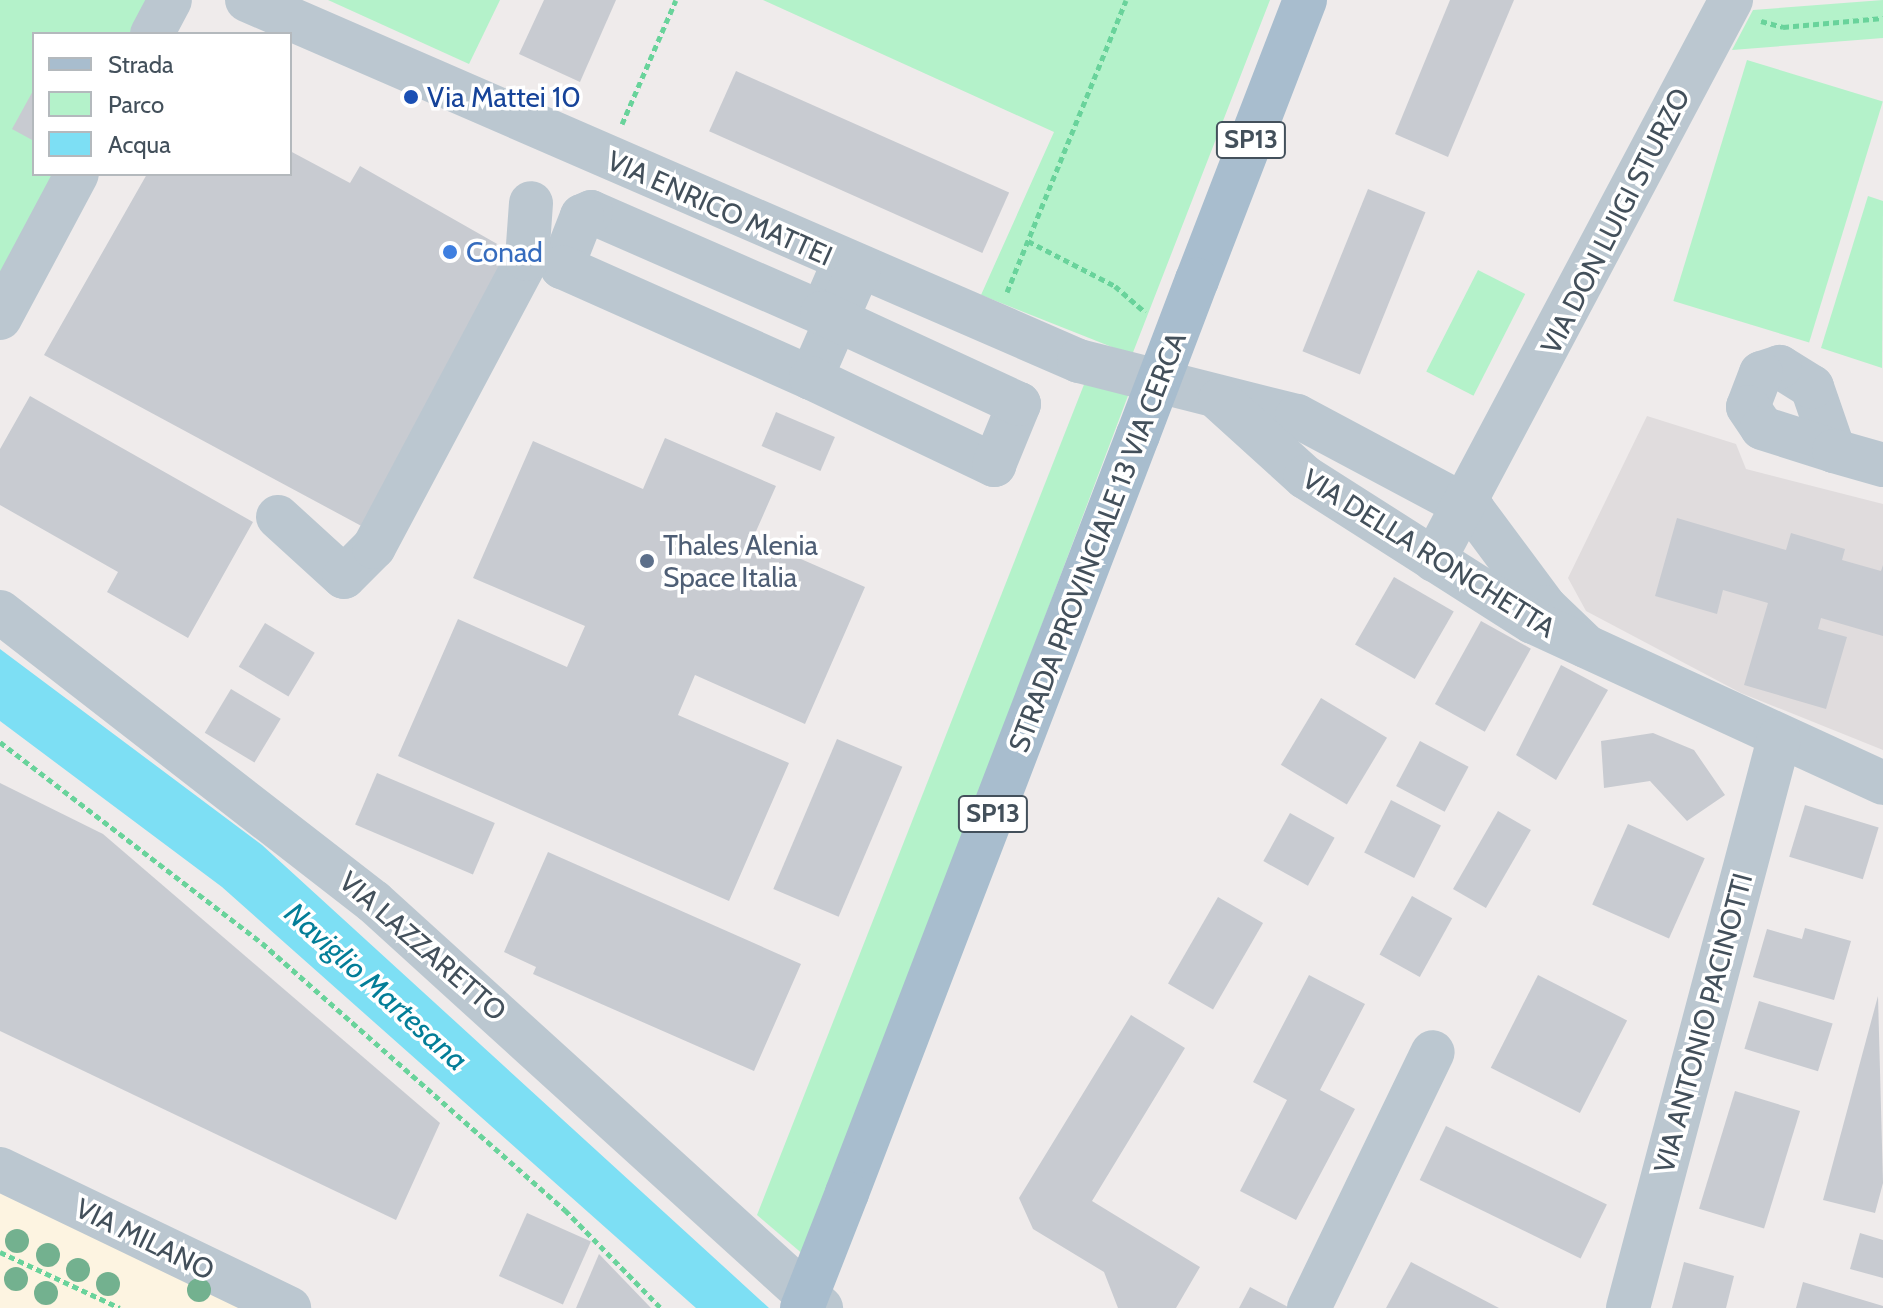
<!DOCTYPE html>
<html>
<head>
<meta charset="utf-8">
<style>
	body { margin:0 }
	#map { position:relative; width:1883px; height:1308px; overflow:hidden; background:#efebeb; font-family:Cabin,sans-serif }
	div>[style] { position:absolute }
	.commercial>* { inset:0; background:#fdf4e1 }
	.education>* { inset:0; background:#e0dcdd }
	.green>* { inset:0; background:#b4f2ca; transform-origin:0 0 }
	.water>* { inset:0; background:#7ddff4 }
	.building>* { inset:0; background:#c8cbd1; transform-origin:0 0 }
	.path>* { height:5px; margin-top:-2.5px; transform-origin:0; background:repeating-linear-gradient(90deg,#69d39b 0 6px,transparent 0 10px) }
	.minor>* { height:44px; margin:-22px; padding:0 22px; transform-origin:22px; border-radius:22px; background:#bbc7d0 }
	.major>* { height:44px; margin:-22px; padding:0 22px; transform-origin:22px; border-radius:22px; background:#a8bdce }
	.major-bridge>* { height:44px; margin:-22px; padding:0 22px; transform-origin:22px; border-radius:22px; background:#a8bdce }
	.trees>* { width:24px; height:24px; margin:-12px; border-radius:50%; background:#73b18f }
	.dots>* { width:22px; height:22px; translate:-50% -50%; box-sizing:border-box; border:4px solid #fff; border-radius:50% }
	span { translate:-50% -50%; white-space:nowrap; text-align:center; line-height:1.15; -webkit-text-stroke:7px #fff; paint-order:stroke }
	.shield-label span { padding:2px 6px; background:#fff; border:2px solid; border-radius:6px; -webkit-text-stroke-width:0 }
	.shield-label { font-size:26px; color:#43505b; font-weight:700 }
	.transit-label { font-size:28px; color:#164399 }
	.left { translate:0 -50%; text-align:left }
	.street-label { font-size:28px; color:#43505b }
	.shop-label { font-size:28px; color:#366cbe }
	.service-label { font-size:28px; color:#4e5e75 }
	.water-label { font-size:30px; color:#037e98; font-style:italic }
	.legend { position:absolute; left:32px; top:32px; width:260px; height:144px; box-sizing:border-box; background:#fff; border:2px solid #b4b9bd; margin:0; padding:10px 14px; list-style:none; font-size:24px; color:#43505b }
	.legend li { display:flex; align-items:center; gap:16px; height:40px }
	.legend b { width:40px; border:2px solid #b4b9bd }
</style>
</head>
<body>
<div id="map">
	<div class="commercial">
		<div style="clip-path:polygon(0 1180px,271px 1308px,0 1308px)"></div>
	</div>
	<div class="education">
		<div style="clip-path:polygon(1647px 416px,1736px 444px,1746px 469px,1883px 504px,1883px 750px,1741px 693px,1586px 611px,1568px 578px)"></div>
	</div>
	<div class="green">
		<div style="clip-path:polygon(0 0,147px 0,130px 34px,34px 34px,34px 174px,57px 174px,0 285px)"></div>
		<div style="clip-path:polygon(328px 0,500px 0,469px 64px)"></div>
		<div style="clip-path:polygon(763px 0,1270px 0,1132px 355px,981px 295px,1054px 132px)"></div>
		<div style="clip-path:polygon(1883px 0,1883px 38px,1732px 50px,1753px 10px)"></div>
		<div style="left:1747px;top:60px;width:142px;height:252px;rotate:17deg"></div>
		<div style="clip-path:polygon(1868px 196px,1883px 201px,1882px 368px,1821px 348px)"></div>
		<div style="left:1478px;top:270px;width:53px;height:114px;rotate:27deg"></div>
		<div style="clip-path:polygon(1085px 382px,1129px 393px,805px 1256px,757px 1215px)"></div>
	</div>
	<div class="water">
		<div style="clip-path:polygon(0 649px,262px 845px,769px 1308px,696px 1308px,222px 887px,0 721px)"></div>
	</div>
	<div class="building">
		<div style="clip-path:polygon(544px 0,616px 0,580px 82px,519px 54px)"></div>
		<div style="clip-path:polygon(1450px 0,1514px 0,1448px 157px,1395px 134px)"></div>
		<div style="left:736px;top:71px;width:299px;height:66px;rotate:24deg"></div>
		<div style="clip-path:polygon(34px 89px,34px 141px,12px 129px)"></div>
		<div style="clip-path:polygon(290px 151px,350px 183px,360px 166px,513px 253px,367px 529px,44px 355px,147px 174px,290px 174px)"></div>
		<div style="left:1368px;top:189px;width:62px;height:175px;rotate:22deg"></div>
		<div style="clip-path:polygon(30px 396px,253px 522px,188px 638px,107px 592px,118px 572px,0 505px,0 449px)"></div>
		<div style="left:776px;top:412px;width:64px;height:37px;rotate:23deg"></div>
		<div style="clip-path:polygon(665px 438px,776px 486px,753px 538px,865px 587px,805px 724px,695px 675px,678px 715px,789px 763px,729px 901px,398px 756px,458px 619px,567px 667px,585px 626px,473px 578px,533px 441px,643px 489px)"></div>
		<div style="clip-path:polygon(1677px 518px,1786px 550px,1791px 533px,1845px 549px,1842px 560px,1881px 571px,1883px 565px,1883px 636px,1821px 618px,1818px 629px,1847px 637px,1826px 709px,1744px 685px,1768px 603px,1723px 590px,1717px 614px,1655px 596px)"></div>
		<div style="left:1394px;top:577px;width:69px;height:78px;rotate:30deg"></div>
		<div style="left:1481px;top:621px;width:57px;height:95px;rotate:29deg"></div>
		<div style="left:265px;top:623px;width:58px;height:51px;rotate:31deg"></div>
		<div style="clip-path:polygon(1561px 665px,1608px 690px,1556px 780px,1516px 755px)"></div>
		<div style="left:231px;top:689px;width:58px;height:51px;rotate:31deg"></div>
		<div style="left:1321px;top:698px;width:77px;height:78px;rotate:31deg"></div>
		<div style="clip-path:polygon(1653px 733px,1694px 750px,1725px 795px,1687px 821px,1650px 781px,1604px 788px,1601px 741px)"></div>
		<div style="left:837px;top:739px;width:71px;height:163px;rotate:23deg"></div>
		<div style="left:1420px;top:741px;width:55px;height:51px;rotate:28deg"></div>
		<div style="left:377px;top:773px;width:128px;height:56px;rotate:23deg"></div>
		<div style="clip-path:polygon(0 783px,103px 834px,440px 1123px,396px 1220px,0 1031px)"></div>
		<div style="left:1391px;top:800px;width:56px;height:59px;rotate:27deg"></div>
		<div style="left:1805px;top:805px;width:77px;height:54px;rotate:17deg"></div>
		<div style="left:1498px;top:811px;width:38px;height:90px;rotate:30deg"></div>
		<div style="left:1290px;top:813px;width:51px;height:55px;rotate:29deg"></div>
		<div style="left:1628px;top:824px;width:84px;height:88px;rotate:24deg"></div>
		<div style="clip-path:polygon(548px 852px,801px 964px,754px 1071px,533px 974px,536px 967px,504px 952px)"></div>
		<div style="left:1412px;top:896px;width:46px;height:67px;rotate:29deg"></div>
		<div style="left:1218px;top:897px;width:52px;height:100px;rotate:30deg"></div>
		<div style="clip-path:polygon(1805px 928px,1851px 941px,1834px 1000px,1753px 977px,1767px 929px,1802px 939px)"></div>
		<div style="clip-path:polygon(1309px 975px,1365px 1004px,1320px 1090px,1355px 1109px,1296px 1220px,1240px 1191px,1287px 1100px,1253px 1082px)"></div>
		<div style="left:1538px;top:975px;width:100px;height:104px;rotate:27deg"></div>
		<div style="clip-path:polygon(1878px 996px,1883px 1183px,1875px 1213px,1823px 1200px)"></div>
		<div style="left:1759px;top:1001px;width:77px;height:50px;rotate:17deg"></div>
		<div style="clip-path:polygon(1131px 1015px,1185px 1048px,1092px 1201px,1200px 1267px,1176px 1308px,1118px 1308px,1104px 1272px,1033px 1229px,1019px 1198px)"></div>
		<div style="left:1735px;top:1091px;width:68px;height:123px;rotate:17deg"></div>
		<div style="left:1446px;top:1126px;width:179px;height:60px;rotate:26deg"></div>
		<div style="left:527px;top:1213px;width:70px;height:69px;rotate:24deg"></div>
		<div style="clip-path:polygon(1860px 1233px,1883px 1240px,1883px 1278px,1850px 1269px)"></div>
		<div style="clip-path:polygon(599px 1254px,651px 1308px,576px 1308px)"></div>
		<div style="clip-path:polygon(1411px 1262px,1499px 1308px,1386px 1308px)"></div>
		<div style="clip-path:polygon(1684px 1262px,1734px 1276px,1726px 1308px,1672px 1308px)"></div>
		<div style="clip-path:polygon(1803px 1282px,1883px 1306px,1883px 1308px,1796px 1308px)"></div>
		<div style="clip-path:polygon(1250px 1287px,1290px 1308px,1239px 1308px)"></div>
	</div>
	<div class="path">
		<div style="left:1761px;top:21px;width:23px;rotate:15deg"></div>
		<div style="left:1783px;top:27px;width:100px;rotate:-5.1deg"></div>
		<div style="left:622px;top:124px;width:135px;rotate:-66.5deg"></div>
		<div style="left:1028px;top:241px;width:98px;rotate:27.3deg"></div>
		<div style="left:1115px;top:286px;width:40px;rotate:41deg"></div>
		<div style="left:1007px;top:292px;width:315px;rotate:-67.8deg"></div>
		<div style="left:0;top:742px;width:330px;rotate:37.5deg"></div>
		<div style="left:262px;top:943px;width:404px;rotate:41.4deg"></div>
		<div style="left:565px;top:1210px;width:137px;rotate:45.6deg"></div>
		<div style="left:0;top:1252px;width:132px;rotate:25deg"></div>
	</div>
	<div class="minor">
		<div style="left:247px;top:0;width:907px;rotate:23.46deg"></div>
		<div style="left:1079px;top:361px;width:225px;rotate:14.2deg"></div>
		<div style="left:1297px;top:416px;width:200px;rotate:28.1deg"></div>
		<div style="left:1473px;top:510px;width:121px;rotate:53.4deg"></div>
		<div style="left:1545px;top:607px;width:57px;rotate:43.6deg"></div>
		<div style="left:152px;top:34px;width:38px;rotate:-62deg"></div>
		<div style="left:844px;top:262px;width:56px;rotate:113.3deg"></div>
		<div style="left:822px;top:313px;width:252px;rotate:-156.4deg"></div>
		<div style="left:591px;top:212px;width:10px;rotate:156deg"></div>
		<div style="left:582px;top:216px;width:55px;rotate:111.4deg"></div>
		<div style="left:562px;top:267px;width:273px;rotate:24deg"></div>
		<div style="left:811px;top:378px;width:120px;rotate:-66.4deg"></div>
		<div style="left:0;top:318px;width:163px;rotate:-61.9deg"></div>
		<div style="left:811px;top:378px;width:203px;rotate:25.4deg"></div>
		<div style="left:994px;top:465px;width:66px;rotate:-67.7deg"></div>
		<div style="left:1019px;top:404px;width:217px;rotate:-155.2deg"></div>
		<div style="left:1220px;top:400px;width:115px;rotate:42.2deg"></div>
		<div style="left:1305px;top:477px;width:270px;rotate:32.5deg"></div>
		<div style="left:1533px;top:622px;width:385px;rotate:24.7deg"></div>
		<div style="left:1834px;top:451px;width:68px;rotate:-109deg"></div>
		<div style="left:1812px;top:387px;width:38px;rotate:-148deg"></div>
		<div style="left:1780px;top:367px;width:20px;rotate:162deg"></div>
		<div style="left:1761px;top:373px;width:36px;rotate:111deg"></div>
		<div style="left:1748px;top:407px;width:25px;rotate:56deg"></div>
		<div style="left:1762px;top:428px;width:76px;rotate:17.7deg"></div>
		<div style="left:1834px;top:451px;width:51px;rotate:15.9deg"></div>
		<div style="left:278px;top:517px;width:89px;rotate:42.3deg"></div>
		<div style="left:344px;top:577px;width:42px;rotate:-45deg"></div>
		<div style="left:374px;top:547px;width:326px;rotate:-62deg"></div>
		<div style="left:527px;top:259px;width:56px;rotate:-85.9deg"></div>
		<div style="left:1434px;top:560px;width:634px;rotate:-62.06deg"></div>
		<div style="left:0;top:612px;width:473px;rotate:37.8deg"></div>
		<div style="left:374px;top:902px;width:604px;rotate:42.25deg"></div>
		<div style="left:0;top:1169px;width:321px;rotate:25.7deg"></div>
		<div style="left:1309px;top:1308px;width:284px;rotate:-64.2deg"></div>
		<div style="left:1628px;top:1308px;width:589px;rotate:-75.14deg"></div>
	</div>
	<div class="major">
		<div style="left:1197px;top:280px;width:300px;rotate:-68.9deg"></div>
		<div style="left:847px;top:1193px;width:812px;rotate:-69deg"></div>
	</div>
	<div class="major-bridge">
		<div style="left:1138px;top:435px;width:166px;rotate:-69.2deg"></div>
		<div style="left:802px;top:1308px;width:123px;rotate:-68.6deg"></div>
	</div>
	<div class="trees">
		<div style="left:17px;top:1241px"></div>
		<div style="left:48px;top:1255px"></div>
		<div style="left:78px;top:1270px"></div>
		<div style="left:16px;top:1279px"></div>
		<div style="left:108px;top:1284px"></div>
		<div style="left:199px;top:1290px"></div>
		<div style="left:46px;top:1293px"></div>
	</div>
	<div class="dots">
		<div style="left:411px;top:97px;background:#1a4fb4"></div>
		<div style="left:450px;top:252px;background:#3f7fe0"></div>
		<div style="left:647px;top:561px;background:#5c6f8a"></div>
	</div>
	<div class="shield-label">
		<span style="left:1251px;top:140px">SP13</span>
		<span style="left:993px;top:814px">SP13</span>
	</div>
	<div class="transit-label">
		<span class="left" style="left:427px;top:97px">Via Mattei 10</span>
	</div>
	<div class="street-label">
		<span style="left:720px;top:208px;rotate:24deg">VIA ENRICO MATTEI</span>
		<span style="left:1615px;top:221px;rotate:-63deg">VIA DON LUIGI STURZO</span>
		<span style="left:1097px;top:542px;rotate:-69deg">STRADA PROVINCIALE 13 VIA CERCA</span>
		<span style="left:1429px;top:553px;rotate:32deg">VIA DELLA RONCHETTA</span>
		<span style="left:423px;top:946px;rotate:41deg">VIA LAZZARETTO</span>
		<span style="left:1703px;top:1023px;rotate:-75deg">VIA ANTONIO PACINOTTI</span>
		<span style="left:145px;top:1239px;rotate:26deg">VIA MILANO</span>
	</div>
	<div class="shop-label">
		<span class="left" style="left:466px;top:252px">Conad</span>
	</div>
	<div class="service-label">
		<span class="left" style="left:663px;top:561px">Thales Alenia<br>Space Italia</span>
	</div>
	<div class="water-label">
		<span style="left:376px;top:987px;rotate:42deg">Naviglio Martesana</span>
	</div>
	<ul class="legend">
	<li><b style="height:10px;background:#a8bdce"></b>Strada</li>
	<li><b style="height:22px;background:#b4f2ca"></b>Parco</li>
	<li><b style="height:22px;background:#7ddff4"></b>Acqua</li>
	</ul>
</div>
</body>
</html>
